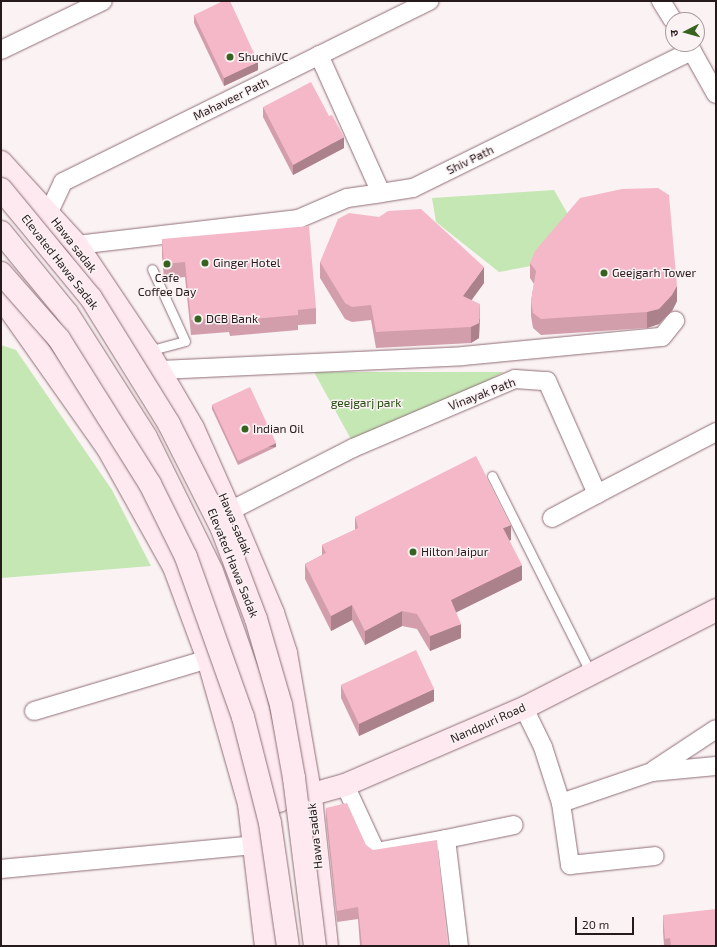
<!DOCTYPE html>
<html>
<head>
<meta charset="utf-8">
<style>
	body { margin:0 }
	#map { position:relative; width:717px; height:947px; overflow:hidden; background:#faf2f3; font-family:"Exo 2","Noto Sans Devanagari",sans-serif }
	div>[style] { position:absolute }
	.green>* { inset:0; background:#c4e7b3 }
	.roads { filter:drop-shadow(0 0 1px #906e77) drop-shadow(0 0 1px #906e77) }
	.lane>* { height:9px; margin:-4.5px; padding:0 4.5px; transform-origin:4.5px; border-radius:4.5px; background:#fff }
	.street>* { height:18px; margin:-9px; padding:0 9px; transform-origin:9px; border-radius:9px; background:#fff }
	.secondary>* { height:22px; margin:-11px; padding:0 11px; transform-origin:11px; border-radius:11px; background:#fde9ef }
	.bridges { filter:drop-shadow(0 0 1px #906e77) drop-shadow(0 0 1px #906e77) }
	.secondary-bridge>* { height:22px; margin:-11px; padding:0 11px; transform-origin:11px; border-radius:11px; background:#fde9ef }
	.wall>* { inset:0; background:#d29eac }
	.shaded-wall>* { inset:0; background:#ab818c; transform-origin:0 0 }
	.building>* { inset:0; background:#f4b8c8; transform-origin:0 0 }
	.dots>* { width:11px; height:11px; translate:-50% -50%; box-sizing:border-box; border:2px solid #faf2f3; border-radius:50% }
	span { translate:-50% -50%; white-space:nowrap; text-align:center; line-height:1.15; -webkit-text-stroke:3px #faf2f3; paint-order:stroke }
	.poi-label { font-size:12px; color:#271a1d }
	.left { translate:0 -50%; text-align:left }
	.street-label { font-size:12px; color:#271a1d }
	.park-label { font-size:12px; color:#274913 }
	.frame { position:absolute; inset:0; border:2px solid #271a1d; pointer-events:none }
	.north { position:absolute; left:665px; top:12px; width:40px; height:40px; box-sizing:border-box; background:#faf2f3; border:1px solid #a69c9d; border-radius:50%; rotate:264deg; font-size:11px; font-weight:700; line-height:16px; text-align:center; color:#271a1d }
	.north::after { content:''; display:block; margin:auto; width:14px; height:18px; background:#38621f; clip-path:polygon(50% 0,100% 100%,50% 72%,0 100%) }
	.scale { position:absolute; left:575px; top:917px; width:59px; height:18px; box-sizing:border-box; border:2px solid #271a1d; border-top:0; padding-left:5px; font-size:12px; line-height:14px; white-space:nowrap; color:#271a1d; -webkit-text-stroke:3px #faf2f3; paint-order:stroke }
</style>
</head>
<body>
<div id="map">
	<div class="green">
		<div style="clip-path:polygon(554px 190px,570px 218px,531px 266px,499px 272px,436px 222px,432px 198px)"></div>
		<div style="clip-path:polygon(1px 345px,16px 350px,112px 490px,151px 566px,1px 578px)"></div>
		<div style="clip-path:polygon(314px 372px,504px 372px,433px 408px,352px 441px)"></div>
	</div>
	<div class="roads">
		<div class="lane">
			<div style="left:148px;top:351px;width:38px;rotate:-15deg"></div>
			<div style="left:185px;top:341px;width:79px;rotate:-114.6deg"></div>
			<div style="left:492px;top:476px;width:221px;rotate:63.4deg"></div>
		</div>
		<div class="street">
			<div style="left:661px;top:1px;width:22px;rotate:58deg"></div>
			<div style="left:688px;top:44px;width:57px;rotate:60.8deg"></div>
			<div style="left:1px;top:50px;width:113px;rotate:-25.7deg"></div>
			<div style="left:319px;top:55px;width:151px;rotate:65.8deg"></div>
			<div style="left:381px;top:193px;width:32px;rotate:-9deg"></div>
			<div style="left:413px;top:188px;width:311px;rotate:-26.2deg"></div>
			<div style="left:49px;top:212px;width:33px;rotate:-65deg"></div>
			<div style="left:63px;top:182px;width:409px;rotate:-26.3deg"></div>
			<div style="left:77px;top:245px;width:223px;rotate:-6.7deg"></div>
			<div style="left:298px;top:219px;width:53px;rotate:-23.2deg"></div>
			<div style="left:347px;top:198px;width:34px;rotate:-8deg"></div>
			<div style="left:160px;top:370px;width:303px;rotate:-2.6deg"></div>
			<div style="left:463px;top:356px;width:200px;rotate:-5.5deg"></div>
			<div style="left:662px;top:337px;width:21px;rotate:-51deg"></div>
			<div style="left:230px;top:511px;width:138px;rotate:-27.1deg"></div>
			<div style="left:353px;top:448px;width:176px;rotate:-23.1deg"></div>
			<div style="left:515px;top:379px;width:32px;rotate:4deg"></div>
			<div style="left:547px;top:381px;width:124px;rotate:66.1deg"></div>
			<div style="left:597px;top:494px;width:134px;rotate:-27.5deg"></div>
			<div style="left:552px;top:518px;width:51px;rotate:-28.1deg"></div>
			<div style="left:524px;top:708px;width:43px;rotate:64deg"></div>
			<div style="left:543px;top:747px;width:59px;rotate:72.2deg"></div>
			<div style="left:561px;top:803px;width:96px;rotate:-18.8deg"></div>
			<div style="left:652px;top:772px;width:64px;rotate:-5.4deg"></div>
			<div style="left:34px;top:711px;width:182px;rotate:-16.6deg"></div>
			<div style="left:654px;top:770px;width:74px;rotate:-33.5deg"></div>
			<div style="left:345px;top:785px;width:74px;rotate:65.2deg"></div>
			<div style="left:376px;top:852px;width:71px;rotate:-10.5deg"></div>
			<div style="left:446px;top:839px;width:108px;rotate:83.1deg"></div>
			<div style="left:561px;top:803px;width:63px;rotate:81.7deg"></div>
			<div style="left:570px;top:865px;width:85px;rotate:-6deg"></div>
			<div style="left:446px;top:839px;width:69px;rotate:-11.6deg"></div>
			<div style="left:1px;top:869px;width:253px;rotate:-5.4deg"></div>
		</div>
		<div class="secondary">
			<div style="left:1px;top:162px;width:113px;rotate:47.5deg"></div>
			<div style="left:77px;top:245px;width:128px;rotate:56.2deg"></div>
			<div style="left:148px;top:351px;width:89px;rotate:59.7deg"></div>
			<div style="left:193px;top:428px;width:91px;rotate:66deg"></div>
			<div style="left:230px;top:511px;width:111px;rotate:67.1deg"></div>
			<div style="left:273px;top:613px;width:42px;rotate:72deg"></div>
			<div style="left:286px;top:653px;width:146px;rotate:80.2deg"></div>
			<div style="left:311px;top:797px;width:150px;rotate:83.9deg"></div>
			<div style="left:1px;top:232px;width:104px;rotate:50.8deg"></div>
			<div style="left:67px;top:313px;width:147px;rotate:57.5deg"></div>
			<div style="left:146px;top:437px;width:149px;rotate:63.8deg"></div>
			<div style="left:212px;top:571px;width:122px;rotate:70.4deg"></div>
			<div style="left:253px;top:686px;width:118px;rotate:77.3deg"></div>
			<div style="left:1px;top:297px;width:184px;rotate:54.8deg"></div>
			<div style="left:107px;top:447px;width:137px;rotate:60.8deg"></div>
			<div style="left:174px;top:567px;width:98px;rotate:69.7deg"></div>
			<div style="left:208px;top:659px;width:151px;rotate:74.2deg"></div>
			<div style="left:249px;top:804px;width:143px;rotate:83.2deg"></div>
			<div style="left:298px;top:798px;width:49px;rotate:-15.5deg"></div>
			<div style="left:345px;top:785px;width:195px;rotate:-23.3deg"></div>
			<div style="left:524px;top:708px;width:216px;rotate:-27deg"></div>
		</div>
	</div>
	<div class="bridges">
		<div class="secondary-bridge">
			<div style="left:1px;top:189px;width:141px;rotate:50.5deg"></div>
			<div style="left:91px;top:298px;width:148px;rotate:58.2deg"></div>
			<div style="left:169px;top:424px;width:118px;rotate:63.2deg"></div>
			<div style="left:222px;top:529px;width:96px;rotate:69.3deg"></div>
			<div style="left:256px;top:619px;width:90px;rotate:73.8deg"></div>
			<div style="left:281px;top:705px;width:74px;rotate:79.9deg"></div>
			<div style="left:294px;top:778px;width:169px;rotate:82.9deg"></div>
			<div style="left:1px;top:273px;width:88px;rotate:48.7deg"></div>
			<div style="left:59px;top:339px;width:171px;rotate:57.9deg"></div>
			<div style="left:150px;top:484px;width:81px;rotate:63.7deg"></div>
			<div style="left:186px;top:557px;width:170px;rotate:70.4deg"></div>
			<div style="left:243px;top:717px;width:109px;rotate:75.7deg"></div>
			<div style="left:270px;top:823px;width:124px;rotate:81.7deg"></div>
		</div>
	</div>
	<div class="wall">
		<div style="clip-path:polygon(194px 15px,258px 70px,224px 86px,194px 23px)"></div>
		<div style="clip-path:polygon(263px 107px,344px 148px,293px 175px,263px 117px)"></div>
		<div style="clip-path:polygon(162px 239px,316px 308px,316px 324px,298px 325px,298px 330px,230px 336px,229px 332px,191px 335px,185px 277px,164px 279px,162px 255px)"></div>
		<div style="clip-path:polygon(320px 262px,484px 283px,471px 300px,480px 320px,479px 338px,471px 343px,376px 348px,371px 320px,352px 322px,345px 319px,320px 278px)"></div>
		<div style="clip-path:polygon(530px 263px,677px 301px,672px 311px,659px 324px,647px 328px,541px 335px,533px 328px,531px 316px,531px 301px,534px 284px,530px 278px)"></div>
		<div style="clip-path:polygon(212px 405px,276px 447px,238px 465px,212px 409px)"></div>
		<div style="clip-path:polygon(355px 517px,511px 540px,509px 540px,522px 580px,456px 612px,461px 638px,430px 651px,417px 629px,402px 626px,365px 645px,352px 620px,331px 631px,305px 579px,305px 564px,322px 555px,322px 545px,355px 530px)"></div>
		<div style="clip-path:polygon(341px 685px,434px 701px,359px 736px,341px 698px)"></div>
		<div style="clip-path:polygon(326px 808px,366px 845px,448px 946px,360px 946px,358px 919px,337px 922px,326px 820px)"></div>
		<div style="clip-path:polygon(663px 915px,716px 946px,664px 946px,663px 931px)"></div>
	</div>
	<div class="shaded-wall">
		<div style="clip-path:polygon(258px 62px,258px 70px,224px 86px,224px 78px)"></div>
		<div style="clip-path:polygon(344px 137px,344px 148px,293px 175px,293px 165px)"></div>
		<div style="clip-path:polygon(484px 267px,484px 283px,463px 312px,463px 296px)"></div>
		<div style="clip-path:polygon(677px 286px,677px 301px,672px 311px,659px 324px,647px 328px,647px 312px)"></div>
		<div style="clip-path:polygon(480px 304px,479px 338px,471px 343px,471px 327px)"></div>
		<div style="left:276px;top:443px;width:4px;height:42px;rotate:90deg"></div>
		<div style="clip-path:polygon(511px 525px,511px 540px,503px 543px,503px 528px)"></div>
		<div style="clip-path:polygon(522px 565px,522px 580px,451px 615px,451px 600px)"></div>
		<div style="clip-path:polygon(352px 605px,352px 620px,331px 631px,331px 616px)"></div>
		<div style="clip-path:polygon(402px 611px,402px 626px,365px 645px,365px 631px)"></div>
		<div style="clip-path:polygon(461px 624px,461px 638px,430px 651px,430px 636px)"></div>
		<div style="clip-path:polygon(434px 689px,434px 701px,359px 736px,359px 723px)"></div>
	</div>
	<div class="building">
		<div style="clip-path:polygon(223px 1px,230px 1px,258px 62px,224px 78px,194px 15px)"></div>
		<div style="clip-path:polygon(311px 82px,329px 116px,332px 115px,344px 137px,293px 165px,263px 107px)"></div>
		<div style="clip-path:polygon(658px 188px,669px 195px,677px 286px,672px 295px,659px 309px,647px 312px,541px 319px,533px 313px,531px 301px,536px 271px,530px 263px,535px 251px,580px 198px,622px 189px)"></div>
		<div style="clip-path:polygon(421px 209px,484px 267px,463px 296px,480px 304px,479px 323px,471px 327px,376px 332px,371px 305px,352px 307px,345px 303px,320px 262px,338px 219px,349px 213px,379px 217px,388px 211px)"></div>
		<div style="clip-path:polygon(309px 226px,316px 308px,298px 310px,298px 315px,230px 321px,229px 316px,191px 320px,185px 262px,164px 264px,162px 239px)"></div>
		<div style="left:250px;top:387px;width:62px;height:42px;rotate:65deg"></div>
		<div style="clip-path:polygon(476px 456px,511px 525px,503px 528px,522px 565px,451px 600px,461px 624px,430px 636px,417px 614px,402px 611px,365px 631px,352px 605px,331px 616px,305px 564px,326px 553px,322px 545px,358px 528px,355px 517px)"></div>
		<div style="left:416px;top:650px;width:43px;height:83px;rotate:65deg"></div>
		<div style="clip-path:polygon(347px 803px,366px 845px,373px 850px,437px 840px,448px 946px,362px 946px,358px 907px,337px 911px,326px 808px)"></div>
		<div style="clip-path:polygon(716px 909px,716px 946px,671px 946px,670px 938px,665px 939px,663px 915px)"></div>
	</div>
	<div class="dots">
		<div style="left:230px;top:57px;background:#38621f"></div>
		<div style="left:205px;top:263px;background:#38621f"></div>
		<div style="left:167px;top:264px;background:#38621f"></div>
		<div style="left:604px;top:273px;background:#38621f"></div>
		<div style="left:198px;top:319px;background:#38621f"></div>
		<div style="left:245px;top:429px;background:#38621f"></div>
		<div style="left:413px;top:552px;background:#38621f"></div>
	</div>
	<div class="poi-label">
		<span class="left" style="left:238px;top:57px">ShuchiVC</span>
		<span class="left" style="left:213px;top:263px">Ginger Hotel</span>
		<span class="left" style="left:612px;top:273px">Geejgarh Tower</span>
		<span style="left:167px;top:285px">Cafe<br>Coffee Day</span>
		<span class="left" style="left:206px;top:319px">DCB Bank</span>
		<span class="left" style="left:253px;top:429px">Indian Oil</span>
		<span class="left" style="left:421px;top:552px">Hilton Jaipur</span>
	</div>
	<div class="street-label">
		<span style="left:231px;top:99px;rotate:-26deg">Mahaveer Path</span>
		<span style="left:470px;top:160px;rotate:-26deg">Shiv Path</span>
		<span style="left:74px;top:245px;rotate:52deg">Hawa sadak</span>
		<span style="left:60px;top:262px;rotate:52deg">Elevated Hawa Sadak</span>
		<span style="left:482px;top:394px;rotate:-21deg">Vinayak Path</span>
		<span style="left:235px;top:524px;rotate:67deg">Hawa sadak</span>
		<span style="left:233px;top:563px;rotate:68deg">Elevated Hawa Sadak</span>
		<span style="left:488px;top:723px;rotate:-24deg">Nandpuri Road</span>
		<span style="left:315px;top:836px;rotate:-96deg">Hawa sadak</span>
	</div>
	<div class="park-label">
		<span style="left:366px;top:403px">geejgarj park</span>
	</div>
	<div class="frame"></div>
	<div class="north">उ</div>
	<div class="scale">20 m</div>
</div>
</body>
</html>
